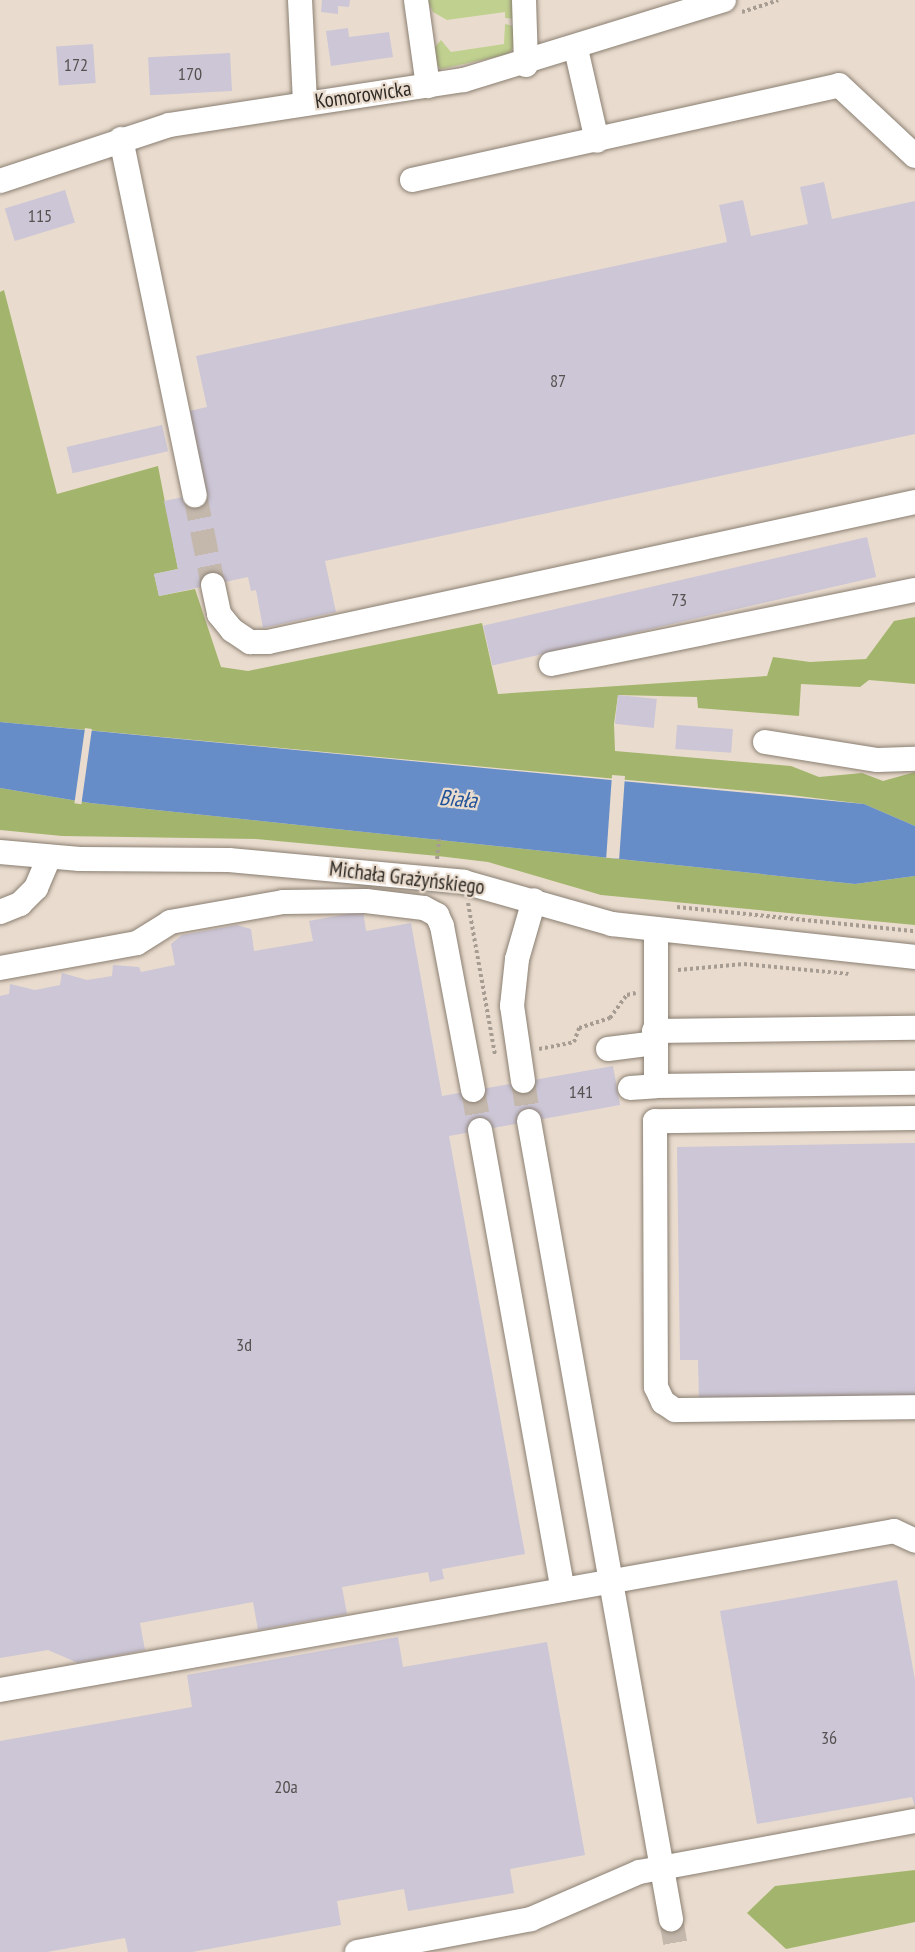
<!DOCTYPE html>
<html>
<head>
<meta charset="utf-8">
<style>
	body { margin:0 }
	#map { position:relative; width:915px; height:1952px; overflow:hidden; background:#e9dcce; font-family:"PT Sans Narrow",sans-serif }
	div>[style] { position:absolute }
	.green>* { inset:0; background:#c0d18f }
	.forest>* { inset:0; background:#a3b56c }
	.water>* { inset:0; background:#668dc7 }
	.pier>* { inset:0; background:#e9dcce; transform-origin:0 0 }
	.building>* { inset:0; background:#ccc6d6; transform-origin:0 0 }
	.minor-tunnel>* { height:24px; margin-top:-12px; transform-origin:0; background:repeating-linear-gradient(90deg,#c4b8ac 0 24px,transparent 0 36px) }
	.path>* { height:4px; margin-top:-2px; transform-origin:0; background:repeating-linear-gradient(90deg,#a69c92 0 3px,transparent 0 6px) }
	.roads { filter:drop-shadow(0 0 2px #8a7f72) drop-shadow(0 0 2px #8a7f72) }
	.minor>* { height:24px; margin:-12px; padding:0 12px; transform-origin:12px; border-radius:12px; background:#fff }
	span { translate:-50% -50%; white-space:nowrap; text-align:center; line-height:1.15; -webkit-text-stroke:4.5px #e9dcce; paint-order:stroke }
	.number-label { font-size:18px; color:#565151 }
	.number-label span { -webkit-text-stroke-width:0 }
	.street-label { font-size:21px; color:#2f2a25 }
	.water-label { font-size:22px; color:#205299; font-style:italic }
</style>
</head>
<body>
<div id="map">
	<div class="green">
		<div style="clip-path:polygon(427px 0,515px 0,515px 19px,505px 18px,505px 12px,447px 20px,433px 12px)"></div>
		<div style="clip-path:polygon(505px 24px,513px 26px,516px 43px,509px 54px,441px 69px,435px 63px,434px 48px,441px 40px,451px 52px,504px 44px)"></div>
	</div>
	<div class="forest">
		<div style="clip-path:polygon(4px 290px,57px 494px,158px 466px,178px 569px,154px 574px,159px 596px,195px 589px,221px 667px,248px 671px,482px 623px,498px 694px,767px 676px,773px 657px,810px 662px,866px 659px,894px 621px,915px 617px,915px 684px,869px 680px,860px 687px,801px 684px,799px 716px,698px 708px,697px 697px,618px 695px,614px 724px,615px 751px,791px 766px,819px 777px,862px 773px,883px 781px,915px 772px,915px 826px,864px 804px,790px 795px,0 722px,0 292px)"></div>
		<div style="clip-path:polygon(0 788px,90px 803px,855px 884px,915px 876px,915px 925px,601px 895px,488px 862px,438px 856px,256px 839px,62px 836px,0 830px)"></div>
		<div style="clip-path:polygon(915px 1870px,915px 1922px,786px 1949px,747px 1913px,775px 1886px)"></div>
	</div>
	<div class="water">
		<div style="clip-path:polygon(0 722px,864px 804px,915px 826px,915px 876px,855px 884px,90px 803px,0 788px)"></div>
	</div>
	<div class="pier">
		<div style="left:85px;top:728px;width:7px;height:76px;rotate:8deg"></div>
		<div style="left:612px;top:775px;width:13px;height:83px;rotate:4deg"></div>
	</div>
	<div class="building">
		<div style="clip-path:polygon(322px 0,350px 0,349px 7px,338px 6px,338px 14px,321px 12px)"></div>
		<div style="clip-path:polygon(348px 28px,349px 37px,389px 32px,393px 57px,331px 66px,326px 31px)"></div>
		<div style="left:93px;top:44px;width:39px;height:37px;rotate:86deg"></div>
		<div style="left:230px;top:53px;width:38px;height:82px;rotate:87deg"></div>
		<div style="clip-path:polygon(824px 182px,832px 219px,915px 201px,915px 434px,325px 561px,336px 612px,263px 628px,256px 590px,251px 591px,248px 577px,159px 596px,154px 574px,178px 569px,164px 501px,202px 493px,185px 412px,207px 407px,196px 356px,727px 242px,719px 205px,743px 200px,751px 236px,808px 224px,800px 187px)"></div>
		<div style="left:65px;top:190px;width:34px;height:63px;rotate:73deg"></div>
		<div style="left:162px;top:425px;width:27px;height:98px;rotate:77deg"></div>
		<div style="left:867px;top:537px;width:41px;height:394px;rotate:77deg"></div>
		<div style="left:618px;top:695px;width:39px;height:29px;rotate:6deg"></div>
		<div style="left:677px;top:725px;width:56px;height:24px;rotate:4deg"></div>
		<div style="clip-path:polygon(363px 911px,366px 931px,411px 923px,442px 1096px,613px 1066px,620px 1105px,449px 1136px,525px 1554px,442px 1569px,444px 1579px,430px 1582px,428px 1572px,342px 1587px,347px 1614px,258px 1630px,253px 1602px,140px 1623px,145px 1650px,78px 1663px,48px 1650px,0 1658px,0 996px,9px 994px,10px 984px,35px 990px,60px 985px,62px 973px,87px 980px,112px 976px,113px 965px,139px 967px,141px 972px,175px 965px,171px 944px,182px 935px,237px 925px,251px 929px,254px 951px,313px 941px,309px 921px)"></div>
		<div style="clip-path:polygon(915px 1143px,915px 1397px,699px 1400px,698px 1360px,680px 1360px,677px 1147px)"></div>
		<div style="clip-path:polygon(897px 1580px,915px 1680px,915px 1807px,912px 1797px,757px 1824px,720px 1611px)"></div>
		<div style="clip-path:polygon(398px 1637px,403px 1667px,547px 1642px,585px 1855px,510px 1869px,514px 1893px,408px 1911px,404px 1889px,337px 1901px,341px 1925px,192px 1952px,128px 1952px,125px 1938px,47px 1952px,0 1952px,0 1741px,192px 1707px,187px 1675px)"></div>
	</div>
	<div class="minor-tunnel">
		<div style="left:195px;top:495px;width:92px;rotate:78.7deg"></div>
		<div style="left:523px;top:1081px;width:40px;rotate:81.5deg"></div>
		<div style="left:473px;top:1090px;width:41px;rotate:80.1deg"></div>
		<div style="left:671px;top:1919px;width:34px;rotate:80deg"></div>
	</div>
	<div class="path">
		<div style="left:742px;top:12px;width:38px;rotate:-18deg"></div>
		<div style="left:437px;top:859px;width:20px;rotate:-84deg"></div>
		<div style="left:468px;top:903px;width:154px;rotate:79.9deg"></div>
		<div style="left:677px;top:907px;width:239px;rotate:5.8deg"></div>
		<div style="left:678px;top:970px;width:66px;rotate:-5.2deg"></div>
		<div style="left:744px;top:964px;width:105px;rotate:5.4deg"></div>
		<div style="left:539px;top:1049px;width:36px;rotate:-11deg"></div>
		<div style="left:574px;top:1042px;width:15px;rotate:-70deg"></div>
		<div style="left:579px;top:1028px;width:33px;rotate:-18deg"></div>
		<div style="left:610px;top:1018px;width:29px;rotate:-54deg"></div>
		<div style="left:627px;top:995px;width:9px;rotate:-13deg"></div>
	</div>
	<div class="roads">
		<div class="minor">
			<div style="left:300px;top:0;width:103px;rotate:87.2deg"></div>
			<div style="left:416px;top:0;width:87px;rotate:82.1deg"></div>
			<div style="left:524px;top:0;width:65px;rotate:88.2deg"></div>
			<div style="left:576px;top:49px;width:94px;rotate:77.1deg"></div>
			<div style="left:121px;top:139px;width:364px;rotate:78.3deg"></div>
			<div style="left:412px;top:180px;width:437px;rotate:-12.5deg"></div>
			<div style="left:839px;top:85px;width:104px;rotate:43.1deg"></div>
			<div style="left:0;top:181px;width:178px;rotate:-18.3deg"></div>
			<div style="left:169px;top:125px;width:298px;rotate:-8.7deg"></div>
			<div style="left:464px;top:80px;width:272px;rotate:-17.1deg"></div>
			<div style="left:213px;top:585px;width:30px;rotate:78deg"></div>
			<div style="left:219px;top:614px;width:21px;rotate:51deg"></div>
			<div style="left:232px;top:630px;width:22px;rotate:34deg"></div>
			<div style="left:250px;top:642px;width:18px"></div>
			<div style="left:268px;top:642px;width:662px;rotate:-12.21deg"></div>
			<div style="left:551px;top:664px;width:371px;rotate:-11.5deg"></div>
			<div style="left:765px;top:742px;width:114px;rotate:9.1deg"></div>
			<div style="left:878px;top:760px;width:37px;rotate:-2deg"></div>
			<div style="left:0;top:852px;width:80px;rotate:5deg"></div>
			<div style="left:80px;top:859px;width:149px;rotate:0.4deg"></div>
			<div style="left:229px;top:860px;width:236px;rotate:5.3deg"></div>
			<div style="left:464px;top:882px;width:154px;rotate:15.8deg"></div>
			<div style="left:612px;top:924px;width:305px;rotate:6.2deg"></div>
			<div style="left:0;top:912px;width:22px;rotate:-22deg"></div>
			<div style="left:20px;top:904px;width:23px;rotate:-45deg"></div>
			<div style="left:36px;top:888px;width:34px;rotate:-67deg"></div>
			<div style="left:656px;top:931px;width:155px;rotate:90deg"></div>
			<div style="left:656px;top:1086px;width:259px;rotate:-0.7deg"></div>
			<div style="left:0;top:968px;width:139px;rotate:-10.3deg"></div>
			<div style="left:137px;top:943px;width:39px;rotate:-32deg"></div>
			<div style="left:170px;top:922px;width:115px;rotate:-10deg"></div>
			<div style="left:283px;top:902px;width:83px;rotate:-0.7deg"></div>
			<div style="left:366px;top:901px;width:58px;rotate:6.9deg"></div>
			<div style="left:424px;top:908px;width:15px;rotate:28deg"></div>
			<div style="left:437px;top:915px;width:12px;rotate:66deg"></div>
			<div style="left:442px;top:926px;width:167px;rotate:79.3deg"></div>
			<div style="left:654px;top:1031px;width:261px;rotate:-0.7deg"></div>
			<div style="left:608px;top:1049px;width:47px;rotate:-7.3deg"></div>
			<div style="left:523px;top:1081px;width:76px;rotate:-98.3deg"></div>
			<div style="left:512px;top:1006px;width:47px;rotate:-83.9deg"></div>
			<div style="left:517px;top:959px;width:61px;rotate:-73.9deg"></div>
			<div style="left:630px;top:1088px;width:26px;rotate:-4deg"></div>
			<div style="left:915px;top:1118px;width:260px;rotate:179.3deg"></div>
			<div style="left:655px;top:1121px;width:266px;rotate:89.8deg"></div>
			<div style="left:656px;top:1387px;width:17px;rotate:65deg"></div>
			<div style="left:663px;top:1402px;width:14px;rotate:34deg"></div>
			<div style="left:675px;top:1410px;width:240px;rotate:-0.7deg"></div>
			<div style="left:529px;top:1121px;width:811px;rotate:79.91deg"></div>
			<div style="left:480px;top:1130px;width:467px;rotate:79.8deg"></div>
			<div style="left:0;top:1690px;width:908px;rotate:-10.08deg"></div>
			<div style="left:894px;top:1531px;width:23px;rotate:25deg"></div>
			<div style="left:357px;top:1952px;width:177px;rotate:-10.7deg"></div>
			<div style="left:531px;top:1919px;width:118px;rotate:-23.5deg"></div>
			<div style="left:639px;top:1872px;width:281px;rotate:-10.5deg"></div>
		</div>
	</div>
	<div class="number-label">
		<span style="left:76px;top:65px">172</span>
		<span style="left:190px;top:74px">170</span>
		<span style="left:40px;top:216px">115</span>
		<span style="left:558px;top:381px">87</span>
		<span style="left:679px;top:600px">73</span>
		<span style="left:581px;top:1092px">141</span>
		<span style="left:244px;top:1345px">3d</span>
		<span style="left:829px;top:1738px">36</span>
		<span style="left:286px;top:1787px">20a</span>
	</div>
	<div class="street-label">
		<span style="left:363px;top:95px;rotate:-8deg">Komorowicka</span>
		<span style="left:407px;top:878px;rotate:7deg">Michała Grażyńskiego</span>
	</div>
	<div class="water-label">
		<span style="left:458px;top:799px;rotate:5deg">Biała</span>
	</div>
</div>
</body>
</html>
